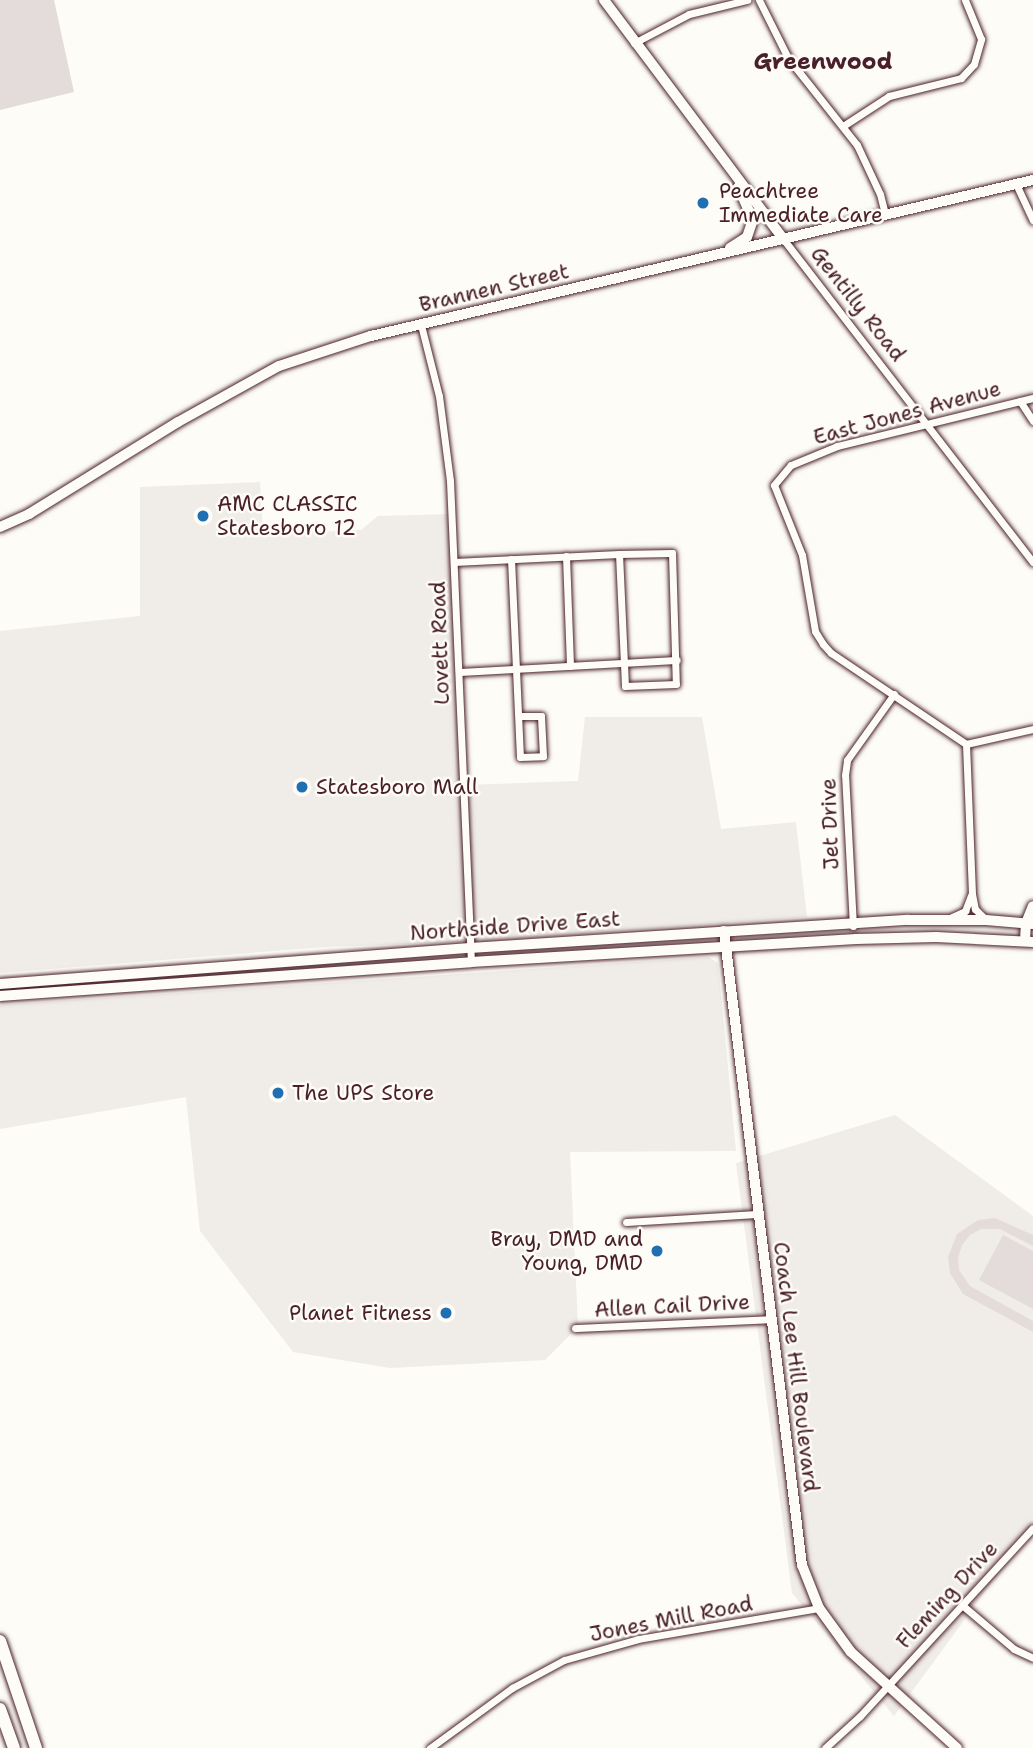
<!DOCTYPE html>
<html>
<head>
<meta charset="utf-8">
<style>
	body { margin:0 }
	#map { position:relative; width:1033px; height:1748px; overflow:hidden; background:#fdfcf7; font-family:"Shantell Sans",sans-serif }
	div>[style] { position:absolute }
	.built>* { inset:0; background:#f0ece8 }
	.green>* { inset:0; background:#e3dcda }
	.roads { filter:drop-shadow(0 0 2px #4a1f2b) drop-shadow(0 0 2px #4a1f2b) }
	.street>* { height:7px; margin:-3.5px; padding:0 3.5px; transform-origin:3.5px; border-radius:3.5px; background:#fdfcf7 }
	.secondary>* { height:10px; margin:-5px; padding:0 5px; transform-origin:5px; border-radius:5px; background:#fdfcf7 }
	.primary>* { height:10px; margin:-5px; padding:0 5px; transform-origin:5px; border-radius:5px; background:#fdfcf7 }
	.highway>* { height:12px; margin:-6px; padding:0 6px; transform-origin:6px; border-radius:6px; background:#fdfcf7 }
	.dots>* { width:19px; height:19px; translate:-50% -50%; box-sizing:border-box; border:4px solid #fdfcf7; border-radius:50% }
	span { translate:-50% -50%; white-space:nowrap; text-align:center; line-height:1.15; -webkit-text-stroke:5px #fdfcf7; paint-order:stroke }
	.poi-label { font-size:21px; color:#4a1f2b }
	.left { translate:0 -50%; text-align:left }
	.right { translate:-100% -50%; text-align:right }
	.street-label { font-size:21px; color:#4a1f2b }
	.neighbourhood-label { font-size:23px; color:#4a1f2b; font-weight:700 }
</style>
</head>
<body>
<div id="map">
	<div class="built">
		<div style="clip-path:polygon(260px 482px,263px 534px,361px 530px,378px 516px,452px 514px,464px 785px,578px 781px,585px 717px,702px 717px,721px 829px,796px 822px,807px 917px,489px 941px,324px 947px,0 973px,0 631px,140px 616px,140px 487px)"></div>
		<div style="clip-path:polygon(709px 957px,718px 963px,736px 1151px,570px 1152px,578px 1327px,545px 1360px,390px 1368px,293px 1352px,200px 1231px,186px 1097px,0 1129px,0 1005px)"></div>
		<div style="clip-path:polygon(895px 1115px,1033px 1216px,1033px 1526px,894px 1716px,792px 1593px,736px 1163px)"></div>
	</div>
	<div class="green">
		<div style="clip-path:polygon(0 0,54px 0,74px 92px,0 110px)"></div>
		<div style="clip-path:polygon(995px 1218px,1033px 1235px,1033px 1246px,1000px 1229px,981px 1229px,970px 1235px,962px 1245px,958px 1258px,959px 1270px,970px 1286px,1033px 1321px,1033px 1332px,963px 1294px,950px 1273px,948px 1257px,957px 1234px,978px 1220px)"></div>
		<div style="clip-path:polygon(1003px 1235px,1033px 1251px,1033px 1309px,979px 1280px)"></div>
	</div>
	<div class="roads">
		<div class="street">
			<div style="left:759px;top:0;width:65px;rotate:63.4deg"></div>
			<div style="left:788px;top:58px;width:111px;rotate:51.6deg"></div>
			<div style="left:857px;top:145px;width:54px;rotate:64.9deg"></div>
			<div style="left:880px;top:194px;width:21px;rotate:76deg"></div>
			<div style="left:634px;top:43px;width:62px;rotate:-27.8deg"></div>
			<div style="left:689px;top:14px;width:60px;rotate:-13.6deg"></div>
			<div style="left:843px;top:126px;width:55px;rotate:-33.1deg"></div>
			<div style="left:889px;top:96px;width:74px;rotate:-14deg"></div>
			<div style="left:961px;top:78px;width:19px;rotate:-47deg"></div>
			<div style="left:974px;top:64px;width:26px;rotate:-74deg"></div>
			<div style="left:981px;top:39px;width:42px;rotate:-112.3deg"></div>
			<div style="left:1016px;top:184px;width:40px;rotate:65deg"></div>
			<div style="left:784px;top:240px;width:407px;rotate:52.3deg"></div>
			<div style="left:421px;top:325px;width:73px;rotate:75.8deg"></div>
			<div style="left:439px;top:396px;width:86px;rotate:82.6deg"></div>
			<div style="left:450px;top:481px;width:481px;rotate:87.5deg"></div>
			<div style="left:1020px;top:401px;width:24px;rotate:57deg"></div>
			<div style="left:566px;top:556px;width:110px;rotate:87.9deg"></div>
			<div style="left:511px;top:559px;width:198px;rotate:87.4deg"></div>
			<div style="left:520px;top:757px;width:23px;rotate:-2deg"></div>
			<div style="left:543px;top:756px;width:40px;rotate:-92.9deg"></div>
			<div style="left:541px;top:716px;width:22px;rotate:180deg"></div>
			<div style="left:454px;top:562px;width:165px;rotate:-2.8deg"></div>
			<div style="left:619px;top:554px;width:53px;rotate:-1.1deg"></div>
			<div style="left:672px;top:553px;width:131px;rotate:88.3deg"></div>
			<div style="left:676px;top:684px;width:51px;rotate:177.8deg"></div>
			<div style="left:625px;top:686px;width:132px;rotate:-92.6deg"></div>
			<div style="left:459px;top:672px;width:218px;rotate:-3.2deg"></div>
			<div style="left:966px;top:744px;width:163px;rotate:-146deg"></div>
			<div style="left:831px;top:653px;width:12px;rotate:-132deg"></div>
			<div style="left:823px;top:644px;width:15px;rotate:-122deg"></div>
			<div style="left:815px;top:631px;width:77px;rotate:-99.7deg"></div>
			<div style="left:802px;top:555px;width:75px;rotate:-111.8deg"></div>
			<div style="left:774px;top:485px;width:26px;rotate:-50deg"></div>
			<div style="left:791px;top:465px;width:50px;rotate:-22.4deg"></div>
			<div style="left:837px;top:446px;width:202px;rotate:-13.8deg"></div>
			<div style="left:966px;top:744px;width:150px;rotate:87.7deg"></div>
			<div style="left:972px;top:894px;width:15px;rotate:79deg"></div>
			<div style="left:975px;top:909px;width:16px;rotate:45deg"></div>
			<div style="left:966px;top:744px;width:69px;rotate:-12.6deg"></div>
			<div style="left:950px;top:918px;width:17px;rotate:-25deg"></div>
			<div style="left:965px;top:911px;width:17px;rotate:-69deg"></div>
			<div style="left:853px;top:926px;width:151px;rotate:-93deg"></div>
			<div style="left:845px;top:775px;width:15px;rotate:-82deg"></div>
			<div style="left:847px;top:760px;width:81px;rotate:-54.5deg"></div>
			<div style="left:626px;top:1222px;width:131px;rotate:-3.5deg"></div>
			<div style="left:575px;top:1328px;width:196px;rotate:-2.6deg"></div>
			<div style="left:962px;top:1605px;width:68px;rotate:40.2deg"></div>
			<div style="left:1014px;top:1649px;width:21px;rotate:25deg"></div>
			<div style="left:430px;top:1748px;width:102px;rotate:-36.2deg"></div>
			<div style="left:512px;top:1688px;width:59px;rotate:-28.3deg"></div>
			<div style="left:564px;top:1660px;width:77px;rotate:-15.8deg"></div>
			<div style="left:638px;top:1639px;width:184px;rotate:-9.7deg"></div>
			<div style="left:825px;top:1748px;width:47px;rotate:-42.4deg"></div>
			<div style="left:860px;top:1716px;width:255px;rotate:-47.4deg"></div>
		</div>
		<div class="secondary">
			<div style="left:604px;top:0;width:300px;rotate:53.1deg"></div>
			<div style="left:730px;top:248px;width:20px;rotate:-33deg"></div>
			<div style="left:747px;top:237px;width:18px;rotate:-71deg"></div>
			<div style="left:753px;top:220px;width:36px;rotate:-114deg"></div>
			<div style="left:0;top:527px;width:32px;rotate:-24deg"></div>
			<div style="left:29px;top:514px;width:175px;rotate:-31.7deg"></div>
			<div style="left:178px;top:422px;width:115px;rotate:-29deg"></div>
			<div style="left:279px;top:366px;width:97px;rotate:-18.1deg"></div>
			<div style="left:371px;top:336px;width:680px;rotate:-13.26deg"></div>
			<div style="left:724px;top:931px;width:639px;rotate:82.99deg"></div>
			<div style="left:802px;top:1565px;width:46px;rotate:68.4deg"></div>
			<div style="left:819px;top:1608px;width:54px;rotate:54deg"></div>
			<div style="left:851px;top:1652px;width:143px;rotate:42.2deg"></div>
			<div style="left:1025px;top:941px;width:18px;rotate:-87deg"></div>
			<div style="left:1026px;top:923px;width:18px;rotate:-68deg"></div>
		</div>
		<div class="primary">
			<div style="left:0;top:984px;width:471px;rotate:-4.4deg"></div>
			<div style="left:470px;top:948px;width:439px;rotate:-3.7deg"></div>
			<div style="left:908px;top:920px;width:78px"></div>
			<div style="left:986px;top:920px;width:47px;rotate:4.9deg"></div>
			<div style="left:0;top:996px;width:472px;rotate:-4.1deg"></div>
			<div style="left:471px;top:962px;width:386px;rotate:-3.4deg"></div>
			<div style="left:856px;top:939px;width:80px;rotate:-1.4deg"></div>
			<div style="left:936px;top:937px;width:97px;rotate:3deg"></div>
		</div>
		<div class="highway">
			<div style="left:0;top:1641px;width:113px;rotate:71.4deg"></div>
			<div style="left:0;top:1709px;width:41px;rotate:70.3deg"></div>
		</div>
	</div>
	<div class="dots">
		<div style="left:703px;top:203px;background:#1f6fb2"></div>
		<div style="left:203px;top:516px;background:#1f6fb2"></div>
		<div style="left:302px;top:787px;background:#1f6fb2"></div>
		<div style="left:278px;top:1093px;background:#1f6fb2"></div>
		<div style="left:657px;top:1251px;background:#1f6fb2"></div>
		<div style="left:446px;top:1313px;background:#1f6fb2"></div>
	</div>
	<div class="poi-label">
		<span class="left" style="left:719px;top:203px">Peachtree<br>Immediate Care</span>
		<span class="left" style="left:217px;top:516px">AMC CLASSIC<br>Statesboro 12</span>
		<span class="left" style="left:316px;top:787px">Statesboro Mall</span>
		<span class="left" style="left:292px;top:1093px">The UPS Store</span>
		<span class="right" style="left:643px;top:1251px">Bray, DMD and<br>Young, DMD</span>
		<span class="right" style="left:432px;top:1313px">Planet Fitness</span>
	</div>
	<div class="street-label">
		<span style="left:494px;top:288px;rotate:-13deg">Brannen Street</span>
		<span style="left:858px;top:304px;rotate:52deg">Gentilly Road</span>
		<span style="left:907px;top:413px;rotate:-15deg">East Jones Avenue</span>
		<span style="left:440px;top:643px;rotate:-92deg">Lovett Road</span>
		<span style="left:830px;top:824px;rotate:-92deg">Jet Drive</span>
		<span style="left:515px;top:926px;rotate:-4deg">Northside Drive East</span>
		<span style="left:672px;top:1306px;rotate:-3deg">Allen Cail Drive</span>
		<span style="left:796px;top:1367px;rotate:83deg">Coach Lee Hill Boulevard</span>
		<span style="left:947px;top:1595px;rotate:-47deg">Fleming Drive</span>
		<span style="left:671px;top:1619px;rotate:-11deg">Jones Mill Road</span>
	</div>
	<div class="neighbourhood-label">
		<span style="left:823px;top:61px">Greenwood</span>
	</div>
</div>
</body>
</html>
